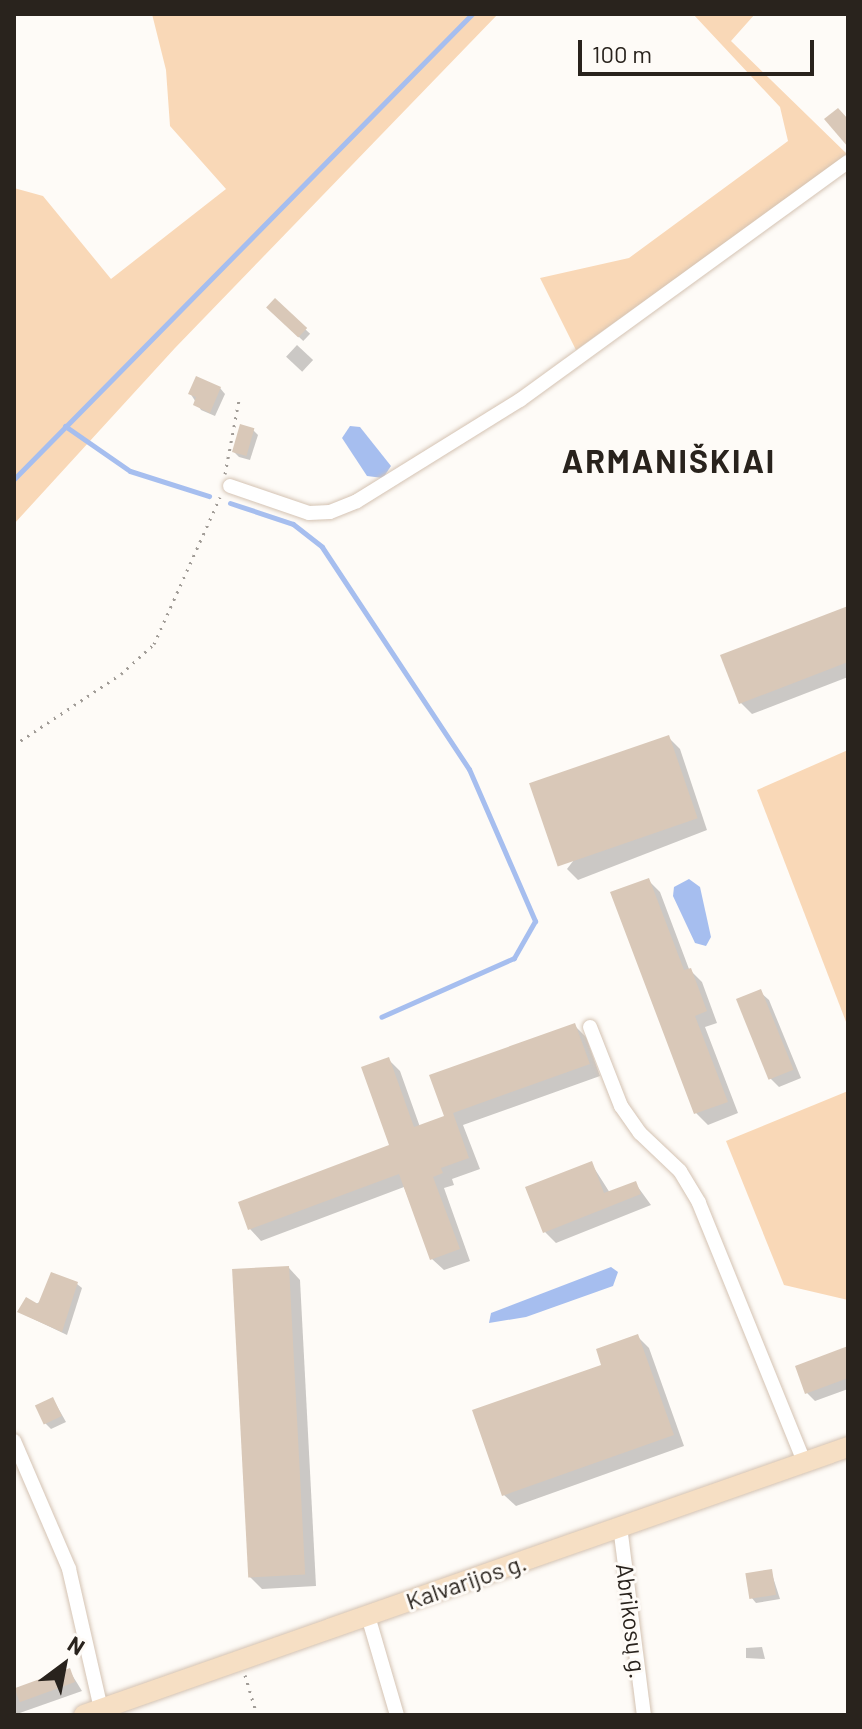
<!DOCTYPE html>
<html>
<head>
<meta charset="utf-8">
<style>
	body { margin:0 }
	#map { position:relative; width:862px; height:1729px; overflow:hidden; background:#fefbf7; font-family:Barlow,sans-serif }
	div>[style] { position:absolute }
	.green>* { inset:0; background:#f9d8b7 }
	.water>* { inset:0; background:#a6beef }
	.shadow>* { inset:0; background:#0003; transform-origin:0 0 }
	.stream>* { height:5px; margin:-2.5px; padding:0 2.5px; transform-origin:2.5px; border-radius:2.5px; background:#a6beef }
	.building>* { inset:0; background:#d9c8b8; transform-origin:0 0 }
	.path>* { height:3px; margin-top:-1.5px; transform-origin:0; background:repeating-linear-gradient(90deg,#a19c97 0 2px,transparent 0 8px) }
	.roads { filter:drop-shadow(0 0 2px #d4c3b3) drop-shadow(0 0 2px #d4c3b3) }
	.street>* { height:14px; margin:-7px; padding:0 7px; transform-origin:7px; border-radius:7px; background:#fff }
	.secondary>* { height:20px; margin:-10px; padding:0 10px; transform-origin:10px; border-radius:10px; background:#f6dfc4 }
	span { translate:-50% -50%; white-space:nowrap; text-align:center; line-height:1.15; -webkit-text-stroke:6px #fefbf7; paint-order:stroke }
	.street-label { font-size:24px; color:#29231d }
	.district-label { font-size:32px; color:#29231d; font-weight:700; letter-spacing:2px }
	.frame { position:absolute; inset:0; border:16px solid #29231d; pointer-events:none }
	.north { position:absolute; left:24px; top:1625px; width:80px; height:80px; -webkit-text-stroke:6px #fefbf7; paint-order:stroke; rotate:32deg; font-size:22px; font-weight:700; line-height:32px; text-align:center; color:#29231d }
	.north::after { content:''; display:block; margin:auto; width:28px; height:36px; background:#29231d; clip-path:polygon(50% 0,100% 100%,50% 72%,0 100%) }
	.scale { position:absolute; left:578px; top:40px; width:236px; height:36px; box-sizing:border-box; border:4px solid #29231d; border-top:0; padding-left:10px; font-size:24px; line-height:28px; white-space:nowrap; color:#29231d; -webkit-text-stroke:6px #fefbf7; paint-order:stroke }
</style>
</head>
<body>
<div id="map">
	<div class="green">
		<div style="clip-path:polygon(152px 14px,498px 14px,175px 348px,14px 524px,14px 188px,43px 196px,111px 279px,226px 189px,170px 126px,166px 70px)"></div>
		<div style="clip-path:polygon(693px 14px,755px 14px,731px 41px,848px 155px,576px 350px,540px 278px,629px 258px,788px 141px,780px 107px)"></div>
		<div style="clip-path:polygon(848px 750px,848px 1027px,757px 790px)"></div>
		<div style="clip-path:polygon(848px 1091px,848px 1300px,784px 1285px,726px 1141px)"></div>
	</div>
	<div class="water">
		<div style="clip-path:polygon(350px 426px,360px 427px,391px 466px,383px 478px,367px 476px,342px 438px)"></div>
		<div style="clip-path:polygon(689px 879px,700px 887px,711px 937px,706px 946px,695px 943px,673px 896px,674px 887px)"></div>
		<div style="clip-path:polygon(611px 1267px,618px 1272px,613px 1286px,526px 1317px,489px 1323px,491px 1313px)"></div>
	</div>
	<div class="shadow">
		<div style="left:275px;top:301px;width:48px;height:10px;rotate:43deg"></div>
		<div style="left:297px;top:345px;width:22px;height:16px;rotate:43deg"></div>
		<div style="clip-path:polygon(220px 388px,225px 394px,215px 416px,201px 410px,190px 393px)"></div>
		<div style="clip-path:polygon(253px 430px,258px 435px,250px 460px,239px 457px,234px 452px)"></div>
		<div style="clip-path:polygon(848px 608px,848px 677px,752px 714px,740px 702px)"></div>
		<div style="clip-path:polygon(668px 737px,680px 749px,707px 830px,578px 880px,567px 869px)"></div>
		<div style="clip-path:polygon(648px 880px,660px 892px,689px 969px,702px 982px,717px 1023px,705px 1027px,738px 1113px,708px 1125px,696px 1113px,613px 894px)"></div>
		<div style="clip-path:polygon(760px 992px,769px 1000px,801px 1078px,779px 1087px,770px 1078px)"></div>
		<div style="clip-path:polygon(574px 1025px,586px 1037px,600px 1076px,463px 1125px,480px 1169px,452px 1179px,454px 1185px,444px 1188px,470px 1261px,444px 1270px,432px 1259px,404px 1187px,261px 1241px,250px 1229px,240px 1204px,392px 1147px,388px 1059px,400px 1071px,420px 1127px,447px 1118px,432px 1076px)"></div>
		<div style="clip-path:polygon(591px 1163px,610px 1193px,635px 1183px,651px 1205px,556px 1243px,545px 1232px)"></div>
		<div style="clip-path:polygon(289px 1268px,300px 1280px,316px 1586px,262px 1589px,250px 1577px)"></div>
		<div style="clip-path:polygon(77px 1284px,82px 1288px,67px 1335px,19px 1312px)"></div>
		<div style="clip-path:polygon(638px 1337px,649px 1348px,684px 1446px,516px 1506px,504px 1495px,604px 1366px)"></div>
		<div style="clip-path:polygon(848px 1348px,848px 1389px,815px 1401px,807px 1393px)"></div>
		<div style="clip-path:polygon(53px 1399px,66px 1422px,51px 1429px,45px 1423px)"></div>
		<div style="clip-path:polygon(771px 1571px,780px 1599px,756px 1603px,751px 1597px)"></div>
		<div style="clip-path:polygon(762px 1647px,765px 1659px,746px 1658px,746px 1648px)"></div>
		<div style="clip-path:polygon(69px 1670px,82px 1691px,14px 1715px,14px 1690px)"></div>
	</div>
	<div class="stream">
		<div style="left:65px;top:426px;width:79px;rotate:34.7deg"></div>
		<div style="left:130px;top:471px;width:83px;rotate:17.6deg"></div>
		<div style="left:14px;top:479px;width:653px;rotate:-45.43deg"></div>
		<div style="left:230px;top:503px;width:66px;rotate:18.4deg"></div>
		<div style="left:293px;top:524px;width:37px;rotate:38deg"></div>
		<div style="left:322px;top:547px;width:266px;rotate:56.5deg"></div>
		<div style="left:469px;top:769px;width:166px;rotate:66.5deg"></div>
		<div style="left:535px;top:921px;width:43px;rotate:119.6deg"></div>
		<div style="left:514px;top:958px;width:145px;rotate:156.1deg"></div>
	</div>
	<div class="building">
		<div style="clip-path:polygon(838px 108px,848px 119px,848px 147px,824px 119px)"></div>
		<div style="left:275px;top:298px;width:44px;height:13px;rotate:43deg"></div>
		<div style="clip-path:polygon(196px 376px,221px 387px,210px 413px,193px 405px,196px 397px,188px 394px)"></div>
		<div style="left:240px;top:424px;width:15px;height:29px;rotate:16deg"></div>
		<div style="clip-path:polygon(848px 606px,848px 662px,739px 704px,720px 655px)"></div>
		<div style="left:669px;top:735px;width:88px;height:148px;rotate:71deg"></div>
		<div style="clip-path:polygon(649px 878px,684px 970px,691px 968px,707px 1011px,695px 1016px,728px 1102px,694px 1114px,610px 892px)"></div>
		<div style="left:761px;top:989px;width:87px;height:27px;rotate:68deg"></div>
		<div style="clip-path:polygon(575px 1023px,590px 1064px,453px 1113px,469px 1158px,441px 1168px,443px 1173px,433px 1177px,460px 1249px,430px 1260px,399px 1174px,248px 1230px,238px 1202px,389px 1145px,361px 1067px,389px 1057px,414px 1127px,444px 1116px,429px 1075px)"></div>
		<div style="clip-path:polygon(592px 1161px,604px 1193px,636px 1181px,641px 1194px,543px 1233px,525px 1187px)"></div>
		<div style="left:289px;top:1266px;width:309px;height:57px;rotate:87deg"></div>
		<div style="clip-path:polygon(51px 1272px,78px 1282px,62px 1332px,17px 1312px,26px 1297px,38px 1304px)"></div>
		<div style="clip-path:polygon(638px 1334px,674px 1435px,502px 1496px,472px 1410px,601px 1365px,596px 1349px)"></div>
		<div style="clip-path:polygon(848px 1346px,848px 1378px,805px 1394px,795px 1366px)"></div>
		<div style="left:53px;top:1397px;width:21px;height:20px;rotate:65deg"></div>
		<div style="left:772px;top:1569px;width:26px;height:27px;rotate:81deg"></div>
		<div style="left:70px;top:1668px;width:15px;height:59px;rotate:70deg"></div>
	</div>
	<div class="path">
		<div style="left:225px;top:474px;width:75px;rotate:-79.3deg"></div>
		<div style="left:14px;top:745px;width:128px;rotate:-33.6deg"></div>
		<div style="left:121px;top:674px;width:45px;rotate:-42.3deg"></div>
		<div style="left:154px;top:644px;width:161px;rotate:-65.8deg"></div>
		<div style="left:245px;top:1675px;width:42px;rotate:73.3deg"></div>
	</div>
	<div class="roads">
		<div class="street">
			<div style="left:230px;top:486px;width:83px;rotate:18.9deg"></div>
			<div style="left:309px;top:513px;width:21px;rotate:-3deg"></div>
			<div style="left:330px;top:512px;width:29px;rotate:-22deg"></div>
			<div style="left:357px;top:501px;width:192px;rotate:-31.8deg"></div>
			<div style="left:520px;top:400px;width:405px;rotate:-36deg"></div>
			<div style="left:590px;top:1027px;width:85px;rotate:68.6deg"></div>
			<div style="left:621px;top:1106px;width:33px;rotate:55deg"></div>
			<div style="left:640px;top:1133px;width:55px;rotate:43.5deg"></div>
			<div style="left:680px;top:1171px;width:37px;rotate:59deg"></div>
			<div style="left:699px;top:1203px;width:279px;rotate:67.9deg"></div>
			<div style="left:14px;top:1441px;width:139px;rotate:66.7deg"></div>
			<div style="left:69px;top:1569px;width:144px;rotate:77.1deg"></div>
			<div style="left:620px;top:1526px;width:191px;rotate:82.8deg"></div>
			<div style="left:368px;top:1616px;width:103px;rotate:73.7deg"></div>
		</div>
		<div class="secondary">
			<div style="left:84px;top:1715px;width:810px;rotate:-19.33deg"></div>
		</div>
	</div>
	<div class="street-label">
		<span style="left:466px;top:1581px;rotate:-19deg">Kalvarijos g.</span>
		<span style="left:632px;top:1621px;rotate:83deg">Abrikosų g.</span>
	</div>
	<div class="district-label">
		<span style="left:669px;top:460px">ARMANIŠKIAI</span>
	</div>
	<div class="frame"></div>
	<div class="north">N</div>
	<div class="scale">100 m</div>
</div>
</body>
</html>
